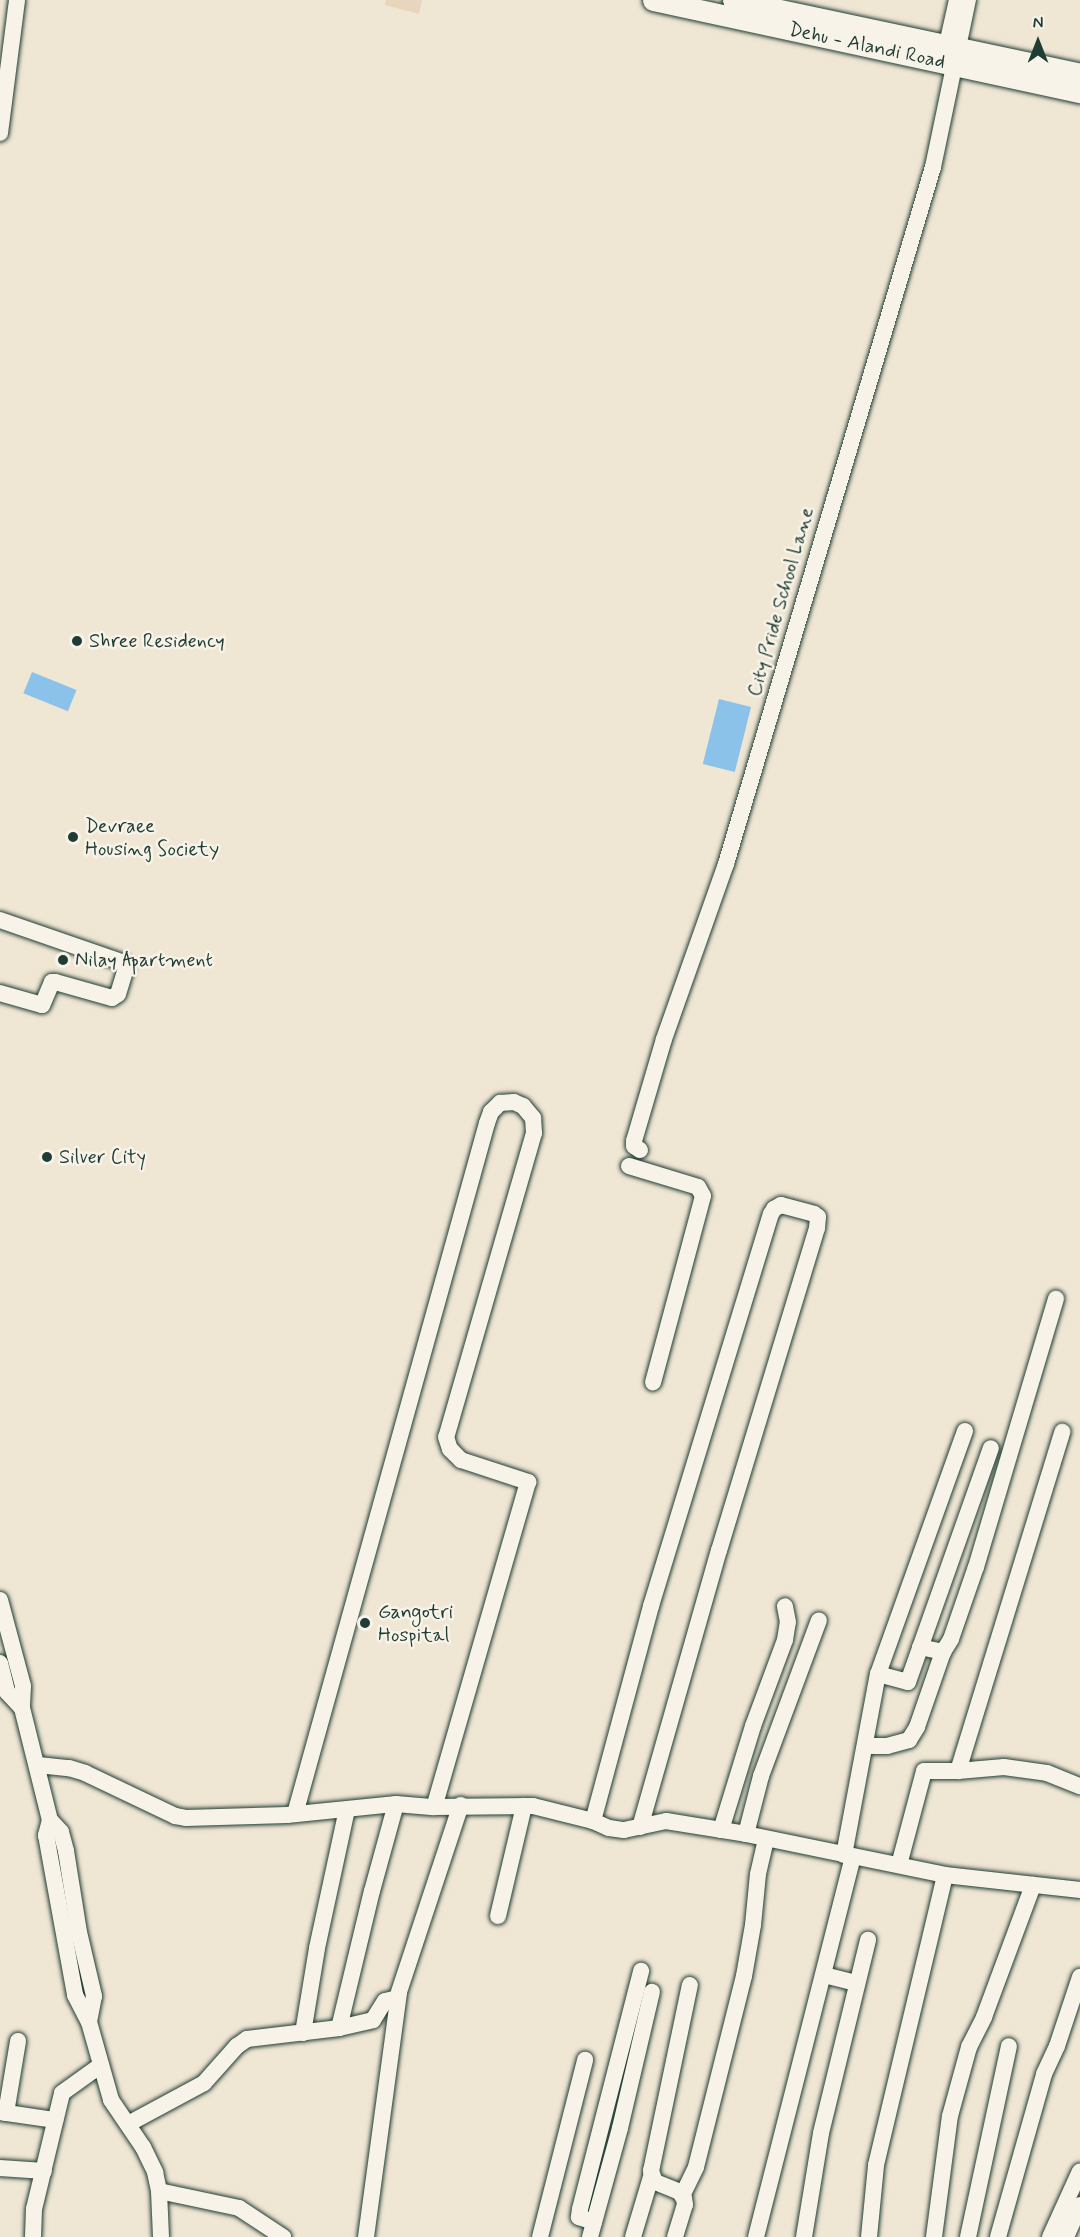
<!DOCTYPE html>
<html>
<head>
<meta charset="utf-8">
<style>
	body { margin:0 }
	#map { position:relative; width:1080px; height:2237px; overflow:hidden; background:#f0e6d4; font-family:Mynerve,sans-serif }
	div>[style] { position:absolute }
	.built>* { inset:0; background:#e7d6bd }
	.water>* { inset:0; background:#8bc2e9; transform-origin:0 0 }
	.roads { filter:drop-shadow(0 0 2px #1f3d34) drop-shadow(0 0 2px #1f3d34) }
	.minor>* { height:16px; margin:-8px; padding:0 8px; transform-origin:8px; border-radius:8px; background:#f7f3e8 }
	.major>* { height:21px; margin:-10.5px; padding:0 10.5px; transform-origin:10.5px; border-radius:10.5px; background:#f7f3e8 }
	.dots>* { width:16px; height:16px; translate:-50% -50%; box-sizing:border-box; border:3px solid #f7f3e8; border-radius:50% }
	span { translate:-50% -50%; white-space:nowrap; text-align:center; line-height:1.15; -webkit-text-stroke:5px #f7f3e8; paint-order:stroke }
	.street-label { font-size:20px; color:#1f3d34 }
	.poi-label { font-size:20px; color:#1f3d34 }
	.left { translate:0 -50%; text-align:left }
	.north { position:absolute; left:1008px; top:12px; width:60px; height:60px; -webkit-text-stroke:4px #f7f3e8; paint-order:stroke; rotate:0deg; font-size:16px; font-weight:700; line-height:24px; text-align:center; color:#1f3d34 }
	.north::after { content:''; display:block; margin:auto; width:21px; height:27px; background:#1f3d34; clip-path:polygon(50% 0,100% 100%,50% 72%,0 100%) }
</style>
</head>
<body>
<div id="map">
	<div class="built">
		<div style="clip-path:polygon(386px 0,422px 0,419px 14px,385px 5px)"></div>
	</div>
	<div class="water">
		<div style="left:32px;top:672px;width:48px;height:23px;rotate:22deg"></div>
		<div style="left:719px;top:699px;width:33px;height:67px;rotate:14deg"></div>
	</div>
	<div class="roads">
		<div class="minor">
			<div style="left:944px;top:58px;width:59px;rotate:-77.4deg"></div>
			<div style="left:0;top:133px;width:134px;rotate:-82.7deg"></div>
			<div style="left:0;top:920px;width:131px;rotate:19.1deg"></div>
			<div style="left:124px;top:963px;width:5px;rotate:68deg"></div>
			<div style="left:126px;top:968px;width:27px;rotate:107deg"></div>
			<div style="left:118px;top:994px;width:7px;rotate:146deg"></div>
			<div style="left:112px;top:998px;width:59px;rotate:-164.3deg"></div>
			<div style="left:55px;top:982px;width:3px;rotate:180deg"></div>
			<div style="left:52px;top:982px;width:25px;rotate:113deg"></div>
			<div style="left:42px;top:1005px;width:44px;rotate:-164.1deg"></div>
			<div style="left:640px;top:1150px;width:7px;rotate:-146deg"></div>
			<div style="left:634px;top:1146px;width:5px;rotate:-90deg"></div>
			<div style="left:634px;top:1141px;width:106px;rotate:-73.6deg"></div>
			<div style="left:664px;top:1039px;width:186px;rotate:-70.5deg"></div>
			<div style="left:726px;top:864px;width:727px;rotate:-73.46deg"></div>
			<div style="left:933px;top:167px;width:171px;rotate:-78.2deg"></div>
			<div style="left:629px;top:1166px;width:72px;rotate:16.9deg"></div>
			<div style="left:698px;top:1187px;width:10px;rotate:61deg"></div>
			<div style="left:703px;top:1196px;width:193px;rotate:105deg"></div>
			<div style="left:965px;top:1431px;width:258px;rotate:109.7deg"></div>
			<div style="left:878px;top:1674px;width:31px;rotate:15deg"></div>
			<div style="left:908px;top:1682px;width:248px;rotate:-70.5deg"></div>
			<div style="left:0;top:1600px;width:89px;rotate:75deg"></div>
			<div style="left:23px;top:1686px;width:22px;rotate:93deg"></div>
			<div style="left:22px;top:1708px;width:115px;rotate:76deg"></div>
			<div style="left:50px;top:1820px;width:16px;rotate:105deg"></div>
			<div style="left:46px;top:1835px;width:163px;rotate:79.7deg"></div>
			<div style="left:75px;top:1995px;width:30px;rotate:63deg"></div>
			<div style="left:89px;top:2022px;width:81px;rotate:74.2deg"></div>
			<div style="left:111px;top:2100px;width:57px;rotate:55.8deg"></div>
			<div style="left:143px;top:2147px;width:28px;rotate:64deg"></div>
			<div style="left:155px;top:2172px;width:19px;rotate:78deg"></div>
			<div style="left:159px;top:2191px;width:46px;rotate:87.5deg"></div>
			<div style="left:920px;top:1647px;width:24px;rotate:12deg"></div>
			<div style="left:943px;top:1652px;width:15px;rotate:-58deg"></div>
			<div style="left:951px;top:1639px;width:76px;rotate:-70.9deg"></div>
			<div style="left:976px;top:1567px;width:280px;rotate:-73.4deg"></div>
			<div style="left:0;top:1663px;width:30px;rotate:76deg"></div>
			<div style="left:7px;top:1692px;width:22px;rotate:47deg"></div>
			<div style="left:866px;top:1746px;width:21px"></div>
			<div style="left:887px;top:1746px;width:23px;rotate:-15deg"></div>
			<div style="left:909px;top:1740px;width:15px;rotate:-58deg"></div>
			<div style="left:917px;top:1727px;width:79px;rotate:-70.9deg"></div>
			<div style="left:38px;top:1765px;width:31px;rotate:6deg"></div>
			<div style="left:69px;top:1768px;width:17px;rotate:17deg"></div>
			<div style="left:85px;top:1773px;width:100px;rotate:25.5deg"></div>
			<div style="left:175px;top:1816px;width:11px;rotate:10deg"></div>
			<div style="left:186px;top:1818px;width:101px;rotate:-1.7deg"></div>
			<div style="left:287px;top:1815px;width:110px;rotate:-5.8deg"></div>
			<div style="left:396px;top:1804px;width:38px;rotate:5deg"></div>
			<div style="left:434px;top:1807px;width:99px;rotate:-0.6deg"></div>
			<div style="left:533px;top:1806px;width:62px;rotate:14deg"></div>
			<div style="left:593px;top:1821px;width:17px;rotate:24deg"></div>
			<div style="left:609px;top:1828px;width:15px;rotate:8deg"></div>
			<div style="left:624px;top:1830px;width:43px;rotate:-12.1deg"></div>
			<div style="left:666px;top:1821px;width:81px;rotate:9.2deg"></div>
			<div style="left:746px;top:1834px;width:203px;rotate:11.6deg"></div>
			<div style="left:945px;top:1875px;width:136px;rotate:6.3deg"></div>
			<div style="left:958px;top:1771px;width:46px;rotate:-5deg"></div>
			<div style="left:1004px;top:1767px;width:43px;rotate:7.9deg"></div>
			<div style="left:1047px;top:1773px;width:35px;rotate:22deg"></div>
			<div style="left:295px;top:1814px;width:717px;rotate:-74.47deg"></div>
			<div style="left:487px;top:1123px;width:12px;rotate:-70deg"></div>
			<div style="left:491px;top:1112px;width:13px;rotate:-45deg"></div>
			<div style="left:500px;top:1103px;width:14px;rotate:-4deg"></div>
			<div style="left:514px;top:1102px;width:10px;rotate:24deg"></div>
			<div style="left:523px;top:1106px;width:16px;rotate:50deg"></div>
			<div style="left:533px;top:1118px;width:15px;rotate:86deg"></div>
			<div style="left:534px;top:1133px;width:316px;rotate:106.1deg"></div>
			<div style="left:446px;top:1437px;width:13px;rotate:72deg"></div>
			<div style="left:450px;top:1449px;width:16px;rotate:45deg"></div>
			<div style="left:461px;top:1460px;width:71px;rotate:18.2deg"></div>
			<div style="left:528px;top:1482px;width:338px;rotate:106.1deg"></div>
			<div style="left:50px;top:1820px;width:16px;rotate:47deg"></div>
			<div style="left:61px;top:1832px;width:20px;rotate:75deg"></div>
			<div style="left:66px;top:1851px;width:82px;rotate:80.9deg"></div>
			<div style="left:79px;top:1932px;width:66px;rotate:76.8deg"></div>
			<div style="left:94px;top:1996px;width:26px;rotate:101deg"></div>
			<div style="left:593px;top:1821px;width:223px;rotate:-74.9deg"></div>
			<div style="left:651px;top:1606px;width:410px;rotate:-73deg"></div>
			<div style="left:771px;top:1214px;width:6px;rotate:-59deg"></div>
			<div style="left:774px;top:1209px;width:8px;rotate:-30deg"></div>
			<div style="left:781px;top:1205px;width:34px;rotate:15deg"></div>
			<div style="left:814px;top:1214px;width:5px;rotate:37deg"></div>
			<div style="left:818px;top:1217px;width:11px;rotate:95deg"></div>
			<div style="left:817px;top:1228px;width:337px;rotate:106.9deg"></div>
			<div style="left:719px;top:1550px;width:288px;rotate:105.9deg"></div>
			<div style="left:721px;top:1830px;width:109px;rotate:-72.9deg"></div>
			<div style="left:753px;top:1726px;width:92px;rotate:-69.6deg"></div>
			<div style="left:785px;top:1640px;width:18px;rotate:-81deg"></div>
			<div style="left:788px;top:1622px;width:16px;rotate:-101deg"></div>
			<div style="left:746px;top:1834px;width:60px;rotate:-75.5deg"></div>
			<div style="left:761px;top:1776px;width:166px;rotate:-69.6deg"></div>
			<div style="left:844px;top:1855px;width:184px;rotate:-79.4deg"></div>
			<div style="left:899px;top:1865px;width:97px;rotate:-75.1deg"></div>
			<div style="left:924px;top:1771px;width:34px"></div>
			<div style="left:958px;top:1771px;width:355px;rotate:-72.9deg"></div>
			<div style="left:498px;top:1916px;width:113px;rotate:-76.7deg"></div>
			<div style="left:824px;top:1975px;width:33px;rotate:14deg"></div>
			<div style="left:339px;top:2028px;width:35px;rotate:-13deg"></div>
			<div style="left:373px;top:2020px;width:22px;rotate:-58deg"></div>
			<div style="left:385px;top:2001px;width:13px;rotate:-13deg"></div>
			<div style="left:303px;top:2033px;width:86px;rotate:-80.6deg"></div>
			<div style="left:317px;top:1948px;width:142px;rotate:-77.8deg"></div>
			<div style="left:0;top:2112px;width:56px;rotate:8.3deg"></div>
			<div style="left:6px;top:2113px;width:73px;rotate:-80.5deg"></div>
			<div style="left:128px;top:2124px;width:86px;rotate:-28.3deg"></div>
			<div style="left:204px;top:2083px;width:50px;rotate:-48.3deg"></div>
			<div style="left:237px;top:2046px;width:12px;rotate:-35deg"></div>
			<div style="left:247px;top:2039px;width:93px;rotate:-6.8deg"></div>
			<div style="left:339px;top:2028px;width:141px;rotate:-76.5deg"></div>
			<div style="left:372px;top:1891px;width:90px;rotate:-74.6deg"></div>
			<div style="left:0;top:2168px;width:44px;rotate:3.9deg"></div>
			<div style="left:159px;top:2191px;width:82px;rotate:12deg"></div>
			<div style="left:239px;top:2208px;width:53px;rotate:33.4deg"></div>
			<div style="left:682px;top:2196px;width:32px;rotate:-64deg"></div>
			<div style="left:696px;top:2167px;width:197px;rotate:-75.9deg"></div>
			<div style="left:744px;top:1976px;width:52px;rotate:-80deg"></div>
			<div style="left:753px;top:1925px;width:51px;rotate:-84.4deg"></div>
			<div style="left:758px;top:1874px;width:36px;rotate:-77deg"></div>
			<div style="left:594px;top:2222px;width:16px;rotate:-162deg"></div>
			<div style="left:579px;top:2217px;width:8px;rotate:-83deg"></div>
			<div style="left:580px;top:2209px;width:246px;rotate:-75.6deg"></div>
			<div style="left:33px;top:2237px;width:28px;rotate:-88deg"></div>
			<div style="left:34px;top:2209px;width:119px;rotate:-76.4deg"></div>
			<div style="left:62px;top:2093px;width:48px;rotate:-35.7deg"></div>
			<div style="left:366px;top:2237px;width:247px;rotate:-82.3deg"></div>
			<div style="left:399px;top:1992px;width:197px;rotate:-71.7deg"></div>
			<div style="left:540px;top:2237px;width:183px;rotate:-75.7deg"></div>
			<div style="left:590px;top:2237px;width:113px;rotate:-74.6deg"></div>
			<div style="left:620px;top:2128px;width:140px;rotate:-76.8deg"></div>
			<div style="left:633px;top:2237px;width:63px;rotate:-73.3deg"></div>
			<div style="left:675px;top:2237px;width:34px;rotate:-73deg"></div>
			<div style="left:685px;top:2205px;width:7px;rotate:-98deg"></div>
			<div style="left:684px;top:2198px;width:7px;rotate:-124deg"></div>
			<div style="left:680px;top:2192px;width:27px;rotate:-158deg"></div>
			<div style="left:655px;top:2182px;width:12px;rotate:-110deg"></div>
			<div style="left:651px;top:2171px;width:190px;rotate:-78.2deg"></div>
			<div style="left:756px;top:2237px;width:392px;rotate:-75.7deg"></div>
			<div style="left:804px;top:2237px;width:105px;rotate:-80.7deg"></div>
			<div style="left:821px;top:2133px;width:199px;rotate:-76.3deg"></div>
			<div style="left:869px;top:2237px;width:72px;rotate:-84.4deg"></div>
			<div style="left:876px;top:2165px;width:298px;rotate:-76.6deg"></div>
			<div style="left:934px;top:2237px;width:122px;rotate:-82.5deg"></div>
			<div style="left:950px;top:2116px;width:72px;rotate:-74.6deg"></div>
			<div style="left:969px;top:2047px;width:34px;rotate:-63deg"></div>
			<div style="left:984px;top:2017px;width:141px;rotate:-69.6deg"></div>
			<div style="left:968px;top:2237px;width:195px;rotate:-77.9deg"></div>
			<div style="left:998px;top:2237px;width:169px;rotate:-74.2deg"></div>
			<div style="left:1044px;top:2074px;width:31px;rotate:-65deg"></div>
			<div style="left:1057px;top:2046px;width:73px;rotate:-71.6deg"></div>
			<div style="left:1050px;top:2237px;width:72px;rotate:-65.6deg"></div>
			<div style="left:1066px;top:2237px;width:35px;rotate:-66deg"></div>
		</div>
		<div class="major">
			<div style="left:653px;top:0;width:437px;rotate:12.2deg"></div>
			<div style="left:733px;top:0;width:355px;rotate:12deg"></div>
		</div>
	</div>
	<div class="dots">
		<div style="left:77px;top:641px;background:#1f3d34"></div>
		<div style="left:73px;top:837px;background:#1f3d34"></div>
		<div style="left:63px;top:960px;background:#1f3d34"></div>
		<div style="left:47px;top:1157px;background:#1f3d34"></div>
		<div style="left:365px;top:1623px;background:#1f3d34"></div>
	</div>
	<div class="street-label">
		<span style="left:867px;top:46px;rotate:12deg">Dehu - Alandi Road</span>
		<span style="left:781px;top:602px;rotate:-74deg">City Pride School Lane</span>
	</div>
	<div class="poi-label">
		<span class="left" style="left:89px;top:641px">Shree Residency</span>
		<span class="left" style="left:85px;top:838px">Devraee<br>Housing Society</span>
		<span class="left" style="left:75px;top:960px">Nilay Apartment</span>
		<span class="left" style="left:59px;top:1157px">Silver City</span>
		<span class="left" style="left:378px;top:1624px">Gangotri<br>Hospital</span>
	</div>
	<div class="north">N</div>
</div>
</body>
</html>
